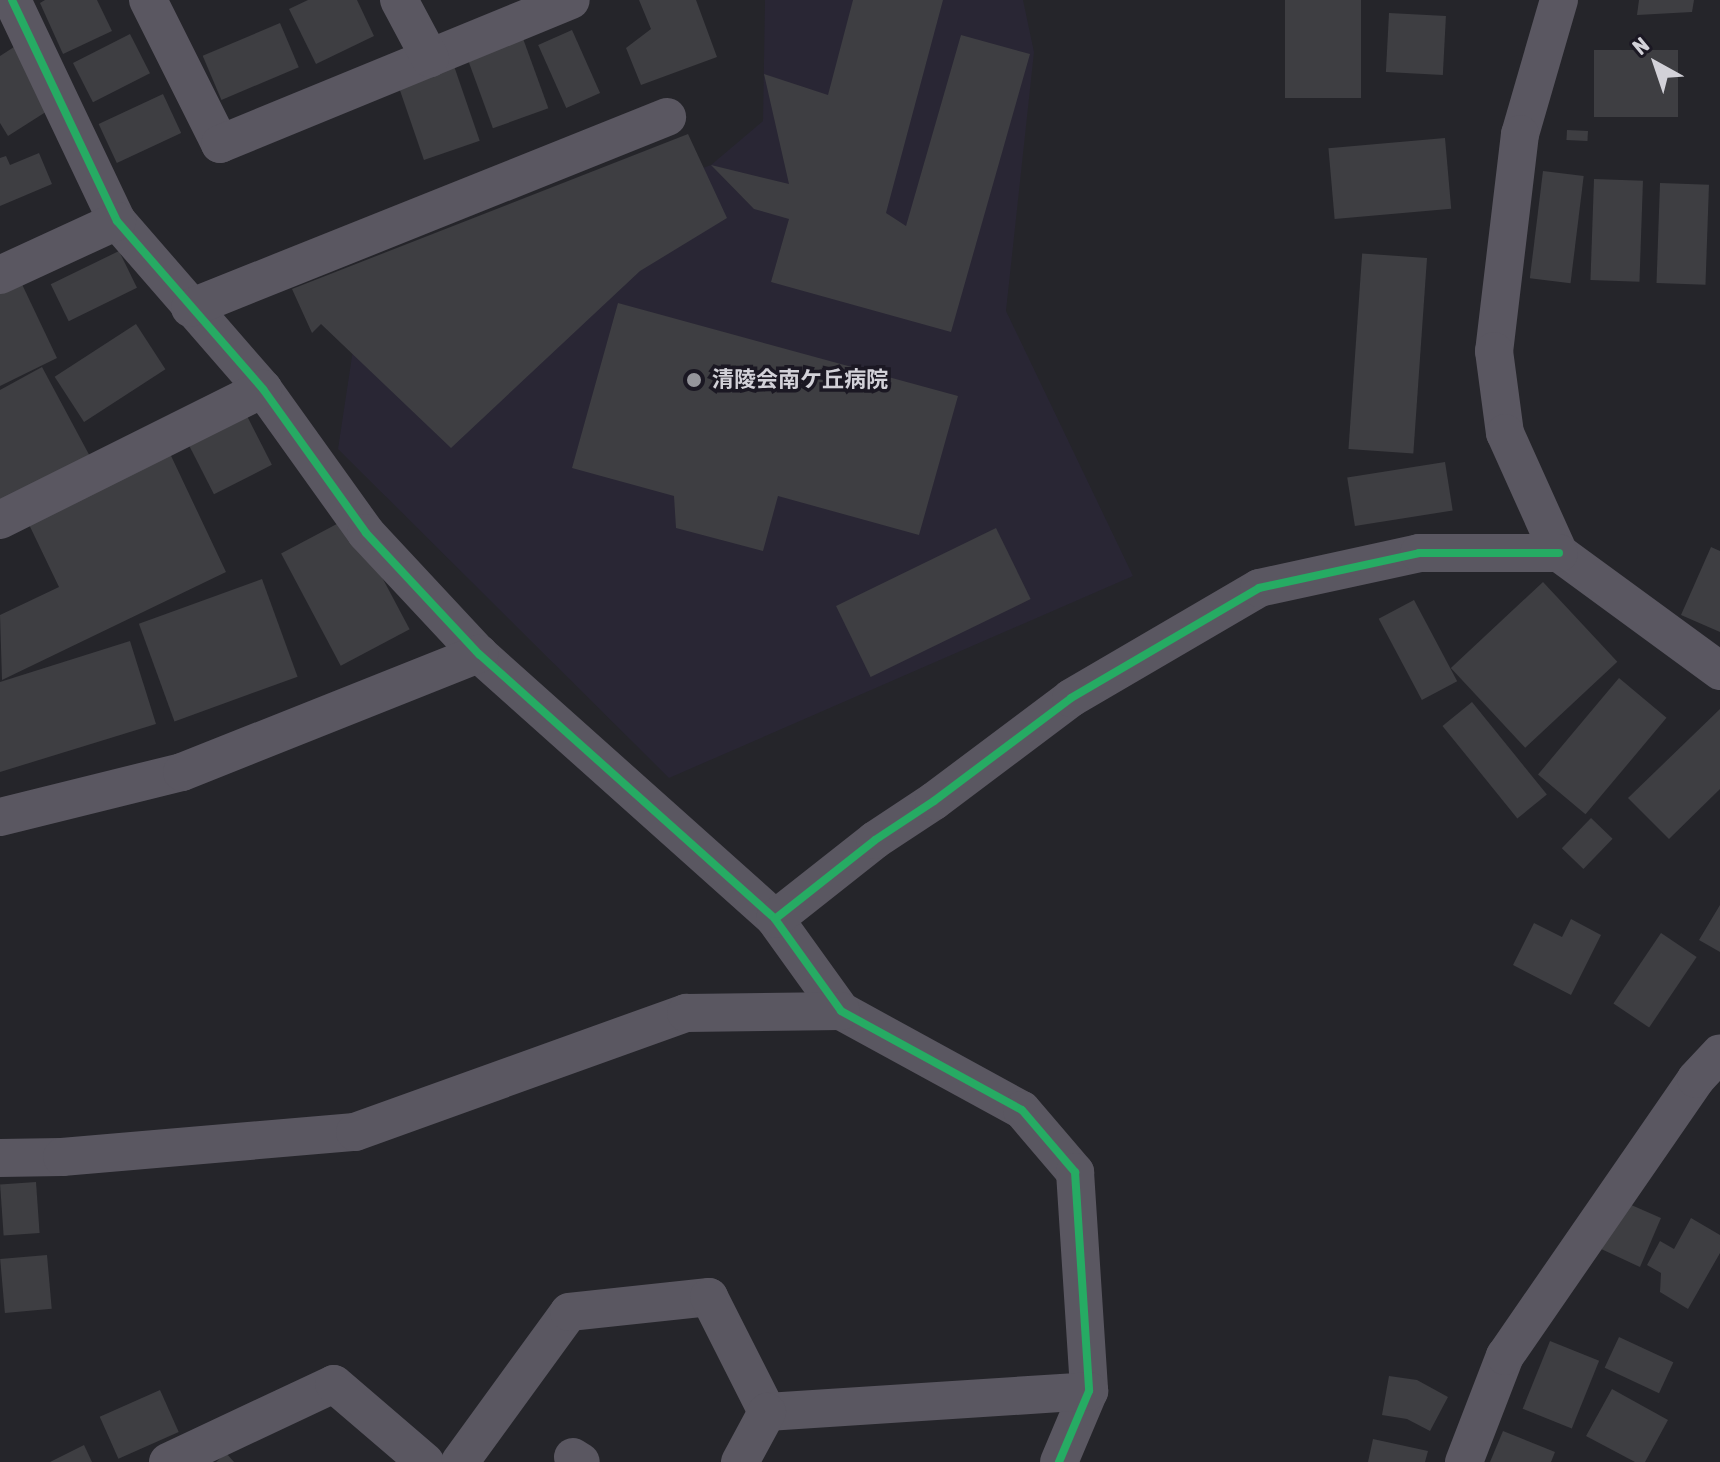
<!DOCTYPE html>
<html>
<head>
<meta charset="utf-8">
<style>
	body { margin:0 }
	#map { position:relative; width:1720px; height:1462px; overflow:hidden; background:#25252a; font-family:"Asap Condensed","Noto Sans JP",sans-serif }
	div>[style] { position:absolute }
	.built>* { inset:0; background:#292634 }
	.building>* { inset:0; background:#3e3e42; transform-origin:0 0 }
	.minor>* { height:38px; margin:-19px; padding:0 19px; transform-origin:19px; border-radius:19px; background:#5a5761 }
	.cycleway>* { height:8px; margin:-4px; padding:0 4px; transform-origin:4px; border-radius:4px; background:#26ab63 }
	.dots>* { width:22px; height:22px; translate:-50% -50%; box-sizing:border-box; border:4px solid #1b1823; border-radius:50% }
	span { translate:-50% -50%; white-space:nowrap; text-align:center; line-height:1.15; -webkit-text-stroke:7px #1b1823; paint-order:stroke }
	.poi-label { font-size:22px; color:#d2d1d8; font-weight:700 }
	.left { translate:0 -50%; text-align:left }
	.north { position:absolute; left:1616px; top:24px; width:80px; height:80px; -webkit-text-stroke:6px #1b1823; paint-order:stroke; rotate:320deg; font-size:22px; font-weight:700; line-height:32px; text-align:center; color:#d2d1d8 }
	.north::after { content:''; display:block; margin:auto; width:28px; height:36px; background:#d2d1d8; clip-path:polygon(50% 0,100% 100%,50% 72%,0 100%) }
</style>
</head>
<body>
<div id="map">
	<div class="built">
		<div style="clip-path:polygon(765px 0,1023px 0,1034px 52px,1006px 311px,1133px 576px,669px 778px,338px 449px,362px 290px,711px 165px,763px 121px)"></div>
	</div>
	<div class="building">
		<div style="clip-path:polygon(45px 0,97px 0,112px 31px,63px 54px,40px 3px)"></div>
		<div style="clip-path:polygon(308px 0,357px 0,374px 36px,316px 64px,289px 9px)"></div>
		<div style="clip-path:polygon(639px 0,696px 0,717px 57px,641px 85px,626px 48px,651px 29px)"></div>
		<div style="clip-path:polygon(853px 0,943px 0,886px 213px,906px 226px,961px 35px,1030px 54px,951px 332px,771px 282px,789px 219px,754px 209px,711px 165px,789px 184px,764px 74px,828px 95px)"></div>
		<div style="left:1285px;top:0;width:76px;height:98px"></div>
		<div style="clip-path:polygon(1639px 0,1694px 0,1692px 12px,1637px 15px)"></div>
		<div style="left:1389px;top:13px;width:57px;height:59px;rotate:3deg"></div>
		<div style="left:280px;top:23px;width:48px;height:84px;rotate:67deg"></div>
		<div style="left:572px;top:30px;width:69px;height:37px;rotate:66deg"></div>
		<div style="left:521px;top:33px;width:80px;height:59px;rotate:70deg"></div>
		<div style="left:130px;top:34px;width:44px;height:64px;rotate:63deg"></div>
		<div style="clip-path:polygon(14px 47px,52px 108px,8px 136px,0 123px,0 56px)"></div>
		<div style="left:1678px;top:50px;width:67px;height:84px;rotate:90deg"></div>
		<div style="left:454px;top:66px;width:79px;height:59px;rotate:71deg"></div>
		<div style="left:163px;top:94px;width:43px;height:71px;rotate:65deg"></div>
		<div style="left:1567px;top:130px;width:21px;height:10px;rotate:3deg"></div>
		<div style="clip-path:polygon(688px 134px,727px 218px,640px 271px,451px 448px,321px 324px,312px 333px,292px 289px)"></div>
		<div style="left:1445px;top:138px;width:71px;height:117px;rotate:85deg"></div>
		<div style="clip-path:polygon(39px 153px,52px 184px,0 206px,0 158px,6px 156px,10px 165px)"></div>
		<div style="left:1543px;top:171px;width:41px;height:108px;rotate:7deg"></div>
		<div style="left:1594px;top:179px;width:49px;height:101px;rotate:2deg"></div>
		<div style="left:1660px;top:183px;width:49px;height:100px;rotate:2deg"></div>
		<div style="left:119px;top:251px;width:41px;height:76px;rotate:64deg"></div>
		<div style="left:1427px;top:258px;width:196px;height:65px;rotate:94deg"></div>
		<div style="clip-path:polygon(19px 278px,57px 358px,0 386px,0 287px)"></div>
		<div style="clip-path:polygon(618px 303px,958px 396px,919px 535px,778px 496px,763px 551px,676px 528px,674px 496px,572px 468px)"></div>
		<div style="left:136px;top:324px;width:54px;height:97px;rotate:57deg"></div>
		<div style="clip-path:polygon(42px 367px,93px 462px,0 501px,0 390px)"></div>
		<div style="left:246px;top:414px;width:57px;height:65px;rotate:63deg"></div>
		<div style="clip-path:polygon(164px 441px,226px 572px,2px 680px,0 615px,59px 587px,22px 510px)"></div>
		<div style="left:1445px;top:462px;width:49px;height:99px;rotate:81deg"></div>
		<div style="left:350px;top:517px;width:127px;height:78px;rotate:62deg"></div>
		<div style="left:996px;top:528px;width:79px;height:178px;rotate:64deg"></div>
		<div style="clip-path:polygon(1711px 547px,1720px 551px,1720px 632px,1681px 615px)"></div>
		<div style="left:262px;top:579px;width:104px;height:131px;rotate:70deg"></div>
		<div style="left:1543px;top:582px;width:109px;height:126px;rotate:47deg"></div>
		<div style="left:1414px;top:600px;width:92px;height:40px;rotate:62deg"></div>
		<div style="clip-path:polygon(130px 641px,156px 724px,0 772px,0 682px)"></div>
		<div style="left:1619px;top:678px;width:62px;height:126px;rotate:40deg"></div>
		<div style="left:1472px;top:702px;width:119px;height:38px;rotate:51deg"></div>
		<div style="clip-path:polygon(1720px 709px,1720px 789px,1669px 839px,1628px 798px)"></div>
		<div style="left:1591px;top:818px;width:30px;height:42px;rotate:44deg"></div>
		<div style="clip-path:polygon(1720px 905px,1720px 952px,1699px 940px)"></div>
		<div style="clip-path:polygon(1571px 919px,1601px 935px,1571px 995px,1513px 965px,1534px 923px,1562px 937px)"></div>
		<div style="left:1661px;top:933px;width:43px;height:85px;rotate:34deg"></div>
		<div style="left:36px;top:1182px;width:51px;height:36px;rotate:86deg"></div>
		<div style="clip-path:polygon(1629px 1204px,1661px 1218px,1640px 1267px,1599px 1248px)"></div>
		<div style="clip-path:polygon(1691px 1218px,1720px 1235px,1720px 1253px,1688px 1309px,1660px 1292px,1661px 1273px,1647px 1265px,1660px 1241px,1674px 1249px)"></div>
		<div style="left:47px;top:1255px;width:54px;height:47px;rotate:85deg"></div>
		<div style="left:1619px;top:1337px;width:60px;height:34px;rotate:25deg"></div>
		<div style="left:1550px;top:1341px;width:53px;height:73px;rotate:22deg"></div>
		<div style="clip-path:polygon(1389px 1376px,1417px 1380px,1448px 1397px,1430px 1431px,1407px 1419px,1382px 1415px)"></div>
		<div style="clip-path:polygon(1612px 1389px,1668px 1420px,1645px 1462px,1635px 1462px,1586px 1436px)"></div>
		<div style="left:160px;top:1390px;width:46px;height:66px;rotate:66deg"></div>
		<div style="clip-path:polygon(1503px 1431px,1555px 1452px,1551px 1462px,1490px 1462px)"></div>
		<div style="clip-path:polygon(1373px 1439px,1428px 1451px,1425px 1462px,1368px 1462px)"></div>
		<div style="clip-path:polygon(84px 1445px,92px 1462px,50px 1462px)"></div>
		<div style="clip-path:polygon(226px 1453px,234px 1462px,216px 1462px)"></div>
	</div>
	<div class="minor">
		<div style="left:12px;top:0;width:245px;rotate:64.6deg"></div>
		<div style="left:117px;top:221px;width:223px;rotate:49deg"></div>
		<div style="left:263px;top:389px;width:177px;rotate:54.4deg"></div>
		<div style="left:366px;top:533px;width:166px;rotate:47deg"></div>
		<div style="left:479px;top:654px;width:397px;rotate:41.8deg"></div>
		<div style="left:775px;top:919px;width:113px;rotate:54.3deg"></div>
		<div style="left:841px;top:1011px;width:206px;rotate:28.7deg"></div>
		<div style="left:1022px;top:1110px;width:82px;rotate:49.5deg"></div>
		<div style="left:1075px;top:1172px;width:219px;rotate:86.3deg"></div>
		<div style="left:1089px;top:1391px;width:77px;rotate:112.9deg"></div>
		<div style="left:148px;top:0;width:161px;rotate:63.4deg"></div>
		<div style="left:220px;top:144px;width:379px;rotate:-22.3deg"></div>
		<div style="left:399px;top:0;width:66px;rotate:61.9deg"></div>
		<div style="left:1559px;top:0;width:140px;rotate:106.2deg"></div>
		<div style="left:1520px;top:134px;width:219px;rotate:96.8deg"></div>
		<div style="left:1494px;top:351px;width:83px;rotate:82.4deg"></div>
		<div style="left:1505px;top:433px;width:132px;rotate:65.8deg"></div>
		<div style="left:1559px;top:553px;width:200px;rotate:36.2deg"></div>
		<div style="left:0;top:275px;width:129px;rotate:-24.8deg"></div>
		<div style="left:190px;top:308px;width:514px;rotate:-21.82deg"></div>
		<div style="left:0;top:520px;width:294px;rotate:-26.5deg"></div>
		<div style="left:0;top:817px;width:187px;rotate:-13.9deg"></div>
		<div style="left:182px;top:772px;width:320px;rotate:-21.7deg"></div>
		<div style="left:775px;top:919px;width:127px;rotate:-38.3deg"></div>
		<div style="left:875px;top:840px;width:71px;rotate:-33.5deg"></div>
		<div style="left:934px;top:801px;width:171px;rotate:-36.9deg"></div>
		<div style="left:1071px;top:698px;width:218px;rotate:-30.3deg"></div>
		<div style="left:1259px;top:588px;width:164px;rotate:-12.3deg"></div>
		<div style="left:1419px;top:553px;width:140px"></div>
		<div style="left:0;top:1158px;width:62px;rotate:-0.9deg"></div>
		<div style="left:62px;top:1157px;width:294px;rotate:-4.9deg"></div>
		<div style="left:355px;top:1132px;width:352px;rotate:-19.8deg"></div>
		<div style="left:686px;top:1013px;width:155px;rotate:-0.7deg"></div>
		<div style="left:573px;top:1457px;width:9px;rotate:32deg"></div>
		<div style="left:168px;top:1462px;width:183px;rotate:-25.2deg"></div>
		<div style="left:334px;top:1384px;width:120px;rotate:40.6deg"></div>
		<div style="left:460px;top:1462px;width:185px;rotate:-54deg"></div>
		<div style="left:569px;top:1312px;width:141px;rotate:-6.1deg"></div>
		<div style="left:709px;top:1297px;width:129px;rotate:63.2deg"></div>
		<div style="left:767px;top:1412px;width:323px;rotate:-3.7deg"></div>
		<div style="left:740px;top:1462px;width:57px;rotate:-61.6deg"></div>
		<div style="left:1464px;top:1462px;width:114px;rotate:-68.9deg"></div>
		<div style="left:1505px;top:1356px;width:336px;rotate:-55.4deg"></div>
		<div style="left:1696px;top:1079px;width:35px;rotate:-47deg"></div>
	</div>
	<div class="cycleway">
		<div style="left:12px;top:0;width:245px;rotate:64.6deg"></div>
		<div style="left:117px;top:221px;width:223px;rotate:49deg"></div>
		<div style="left:263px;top:389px;width:177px;rotate:54.4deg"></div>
		<div style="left:366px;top:533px;width:166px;rotate:47deg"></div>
		<div style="left:479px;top:654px;width:397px;rotate:41.8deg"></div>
		<div style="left:775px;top:919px;width:113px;rotate:54.3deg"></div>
		<div style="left:841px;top:1011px;width:206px;rotate:28.7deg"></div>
		<div style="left:1022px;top:1110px;width:82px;rotate:49.5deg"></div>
		<div style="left:1075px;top:1172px;width:219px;rotate:86.3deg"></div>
		<div style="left:1089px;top:1391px;width:77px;rotate:112.9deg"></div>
		<div style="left:775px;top:919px;width:127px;rotate:-38.3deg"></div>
		<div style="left:875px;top:840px;width:71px;rotate:-33.5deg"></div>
		<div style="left:934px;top:801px;width:171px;rotate:-36.9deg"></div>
		<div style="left:1071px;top:698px;width:218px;rotate:-30.3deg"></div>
		<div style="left:1259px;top:588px;width:164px;rotate:-12.3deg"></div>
		<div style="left:1419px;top:553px;width:140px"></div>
	</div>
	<div class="dots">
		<div style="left:694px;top:380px;background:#95959b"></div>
	</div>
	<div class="poi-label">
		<span class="left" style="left:712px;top:380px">清陵会南ケ丘病院</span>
	</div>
	<div class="north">N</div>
</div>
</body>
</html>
